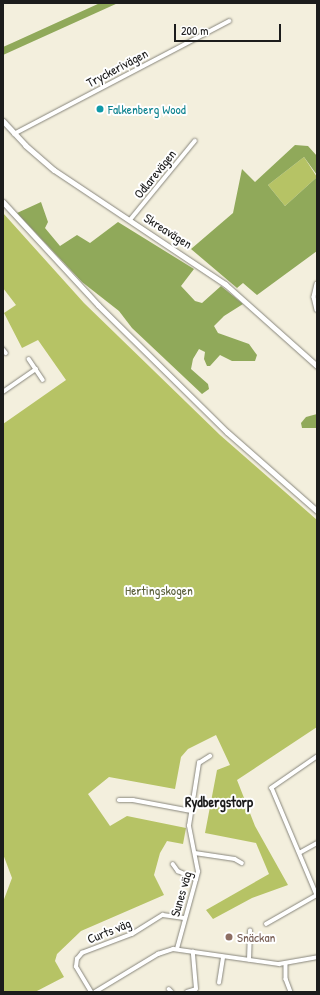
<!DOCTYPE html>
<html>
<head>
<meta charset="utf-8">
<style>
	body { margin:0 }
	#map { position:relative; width:320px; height:995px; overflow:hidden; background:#f3efdd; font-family:"Patrick Hand",sans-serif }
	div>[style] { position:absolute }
	.green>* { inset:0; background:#b6c365 }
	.forest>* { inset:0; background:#90a95a }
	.roads { filter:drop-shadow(0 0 1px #88867c) drop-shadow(0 0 1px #88867c) }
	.street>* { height:3.5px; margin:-1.75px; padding:0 1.75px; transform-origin:1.75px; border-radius:1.75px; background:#fff }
	.secondary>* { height:5px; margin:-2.5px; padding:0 2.5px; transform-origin:2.5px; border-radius:2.5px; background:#fff }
	.dots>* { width:11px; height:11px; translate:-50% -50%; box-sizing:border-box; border:2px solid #fff; border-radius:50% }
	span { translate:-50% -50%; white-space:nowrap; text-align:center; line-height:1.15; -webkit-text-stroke:4px #fff; paint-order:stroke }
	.street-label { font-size:13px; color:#1c1c1c }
	.culture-label { font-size:13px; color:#0d838f }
	.left { translate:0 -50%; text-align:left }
	.park-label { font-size:13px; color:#5a5f39 }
	.education-label { font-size:13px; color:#785e54 }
	.neighbourhood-label { font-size:14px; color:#1c1c1c; font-weight:700 }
	.frame { position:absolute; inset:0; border:4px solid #1c1c1c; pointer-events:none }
	.scale { position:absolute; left:174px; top:24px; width:107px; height:18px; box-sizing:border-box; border:2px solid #1c1c1c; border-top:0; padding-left:5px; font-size:12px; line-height:14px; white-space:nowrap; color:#1c1c1c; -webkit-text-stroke:3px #fff; paint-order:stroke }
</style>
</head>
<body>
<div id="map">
	<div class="green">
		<div style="clip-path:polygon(304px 157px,317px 177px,285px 206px,268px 185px)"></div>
		<div style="clip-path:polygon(3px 213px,84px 303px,220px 435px,317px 520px,317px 727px,237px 780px,255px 826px,288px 885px,252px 898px,213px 919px,206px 910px,269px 874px,256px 843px,205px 833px,217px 770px,230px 765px,216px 735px,188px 749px,181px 757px,175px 789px,109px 777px,88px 794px,110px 826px,127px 816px,186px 828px,183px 844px,167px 841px,160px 853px,154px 875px,164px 895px,81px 931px,57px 954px,55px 961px,64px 977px,35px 992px,3px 992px,3px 902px,12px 878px,3px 854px,3px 424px,66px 380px,38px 340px,22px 348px,4px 313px,16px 305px,3px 288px)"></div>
	</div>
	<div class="forest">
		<div style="clip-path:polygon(100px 3px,118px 3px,3px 55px,3px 47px,12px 43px)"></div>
		<div style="clip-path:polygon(295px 145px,308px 146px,317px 156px,317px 175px,304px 157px,268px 185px,285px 206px,317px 177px,317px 251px,257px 295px,243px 283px,237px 288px,191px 249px,233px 213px,242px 169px,255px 182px)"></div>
		<div style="clip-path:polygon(41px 202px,48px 222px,45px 228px,60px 246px,77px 235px,90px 243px,118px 222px,194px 269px,181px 286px,195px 301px,202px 303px,221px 286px,243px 304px,224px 316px,214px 326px,218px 333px,249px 344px,257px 355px,255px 361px,232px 361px,220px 355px,210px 366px,207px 366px,204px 359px,205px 352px,199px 349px,193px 359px,191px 369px,208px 384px,209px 389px,202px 394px,132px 328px,119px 311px,82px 282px,17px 213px)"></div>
		<div style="clip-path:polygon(317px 414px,317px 428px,302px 428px,301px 423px,306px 417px)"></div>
	</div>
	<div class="roads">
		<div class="street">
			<div style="left:14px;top:134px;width:243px;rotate:-27.7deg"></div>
			<div style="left:130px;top:220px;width:102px;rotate:-50.6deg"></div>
			<div style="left:317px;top:284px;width:13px;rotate:103deg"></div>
			<div style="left:314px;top:297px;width:13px;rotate:77deg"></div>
			<div style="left:3px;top:349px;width:5px;rotate:53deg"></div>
			<div style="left:29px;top:359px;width:25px;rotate:56deg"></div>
			<div style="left:3px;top:392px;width:40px;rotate:-34.9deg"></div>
			<div style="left:317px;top:757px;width:55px;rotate:145.4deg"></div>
			<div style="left:272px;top:788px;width:116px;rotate:67.2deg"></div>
			<div style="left:119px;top:800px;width:14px"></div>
			<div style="left:133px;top:800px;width:59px;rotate:10.7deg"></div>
			<div style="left:301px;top:852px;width:18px;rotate:-29deg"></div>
			<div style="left:195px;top:853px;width:40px;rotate:8.5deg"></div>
			<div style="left:235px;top:859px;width:8px;rotate:30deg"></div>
			<div style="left:173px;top:864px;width:9px;rotate:54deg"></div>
			<div style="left:178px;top:871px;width:20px;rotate:24deg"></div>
			<div style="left:266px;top:924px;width:59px;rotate:-29.6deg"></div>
			<div style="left:177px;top:949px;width:80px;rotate:-74.7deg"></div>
			<div style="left:198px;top:872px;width:47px;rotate:-101.1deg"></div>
			<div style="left:189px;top:826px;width:64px;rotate:-81deg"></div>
			<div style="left:199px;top:763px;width:13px;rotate:-32deg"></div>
			<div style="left:249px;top:960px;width:29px;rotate:-88deg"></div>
			<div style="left:286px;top:964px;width:15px;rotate:90deg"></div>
			<div style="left:286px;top:979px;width:14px;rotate:69deg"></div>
			<div style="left:219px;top:983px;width:26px;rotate:-81deg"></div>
			<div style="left:169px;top:989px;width:4px;rotate:45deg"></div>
			<div style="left:91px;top:992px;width:29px;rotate:-121deg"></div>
			<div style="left:76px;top:967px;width:8px;rotate:-83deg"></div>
			<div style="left:77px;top:959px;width:8px;rotate:-50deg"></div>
			<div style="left:82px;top:953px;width:53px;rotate:-20.8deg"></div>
			<div style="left:132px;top:934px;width:36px;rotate:-32deg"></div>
			<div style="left:163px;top:915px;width:21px;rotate:8deg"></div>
			<div style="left:95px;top:992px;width:74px;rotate:-31.1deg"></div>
			<div style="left:158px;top:954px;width:16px;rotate:-18deg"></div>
			<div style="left:173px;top:949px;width:107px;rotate:8.1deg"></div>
			<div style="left:279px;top:964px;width:39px;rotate:-10deg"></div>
			<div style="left:187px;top:992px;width:9px;rotate:-18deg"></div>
			<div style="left:196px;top:989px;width:37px;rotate:-95deg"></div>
		</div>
		<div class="secondary">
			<div style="left:3px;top:121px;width:33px;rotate:47deg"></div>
			<div style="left:25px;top:145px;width:38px;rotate:41deg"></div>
			<div style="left:54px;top:170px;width:206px;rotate:33.7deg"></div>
			<div style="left:225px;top:284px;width:123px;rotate:41.7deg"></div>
			<div style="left:3px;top:202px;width:140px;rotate:47.3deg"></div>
			<div style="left:98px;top:305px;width:181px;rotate:44.6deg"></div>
			<div style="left:227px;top:432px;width:120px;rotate:41.3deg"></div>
		</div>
	</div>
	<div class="dots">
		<div style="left:100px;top:109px;background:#0f9aa8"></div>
		<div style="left:229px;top:937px;background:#8d6e63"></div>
	</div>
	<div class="street-label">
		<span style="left:117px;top:68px;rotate:-28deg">Tryckerivägen</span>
		<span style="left:155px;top:174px;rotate:-51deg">Odlarevägen</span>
		<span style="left:168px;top:231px;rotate:32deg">Skreavägen</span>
		<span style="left:181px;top:894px;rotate:-74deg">Sunes väg</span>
		<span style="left:109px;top:931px;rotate:-22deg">Curts väg</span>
	</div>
	<div class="culture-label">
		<span class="left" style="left:108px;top:109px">Falkenberg Wood</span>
	</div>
	<div class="park-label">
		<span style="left:159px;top:590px">Hertingskogen</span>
	</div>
	<div class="education-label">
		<span class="left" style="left:237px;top:937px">Snäckan</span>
	</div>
	<div class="neighbourhood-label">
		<span style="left:219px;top:802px">Rydbergstorp</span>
	</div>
	<div class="frame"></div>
	<div class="scale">200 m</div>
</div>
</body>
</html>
